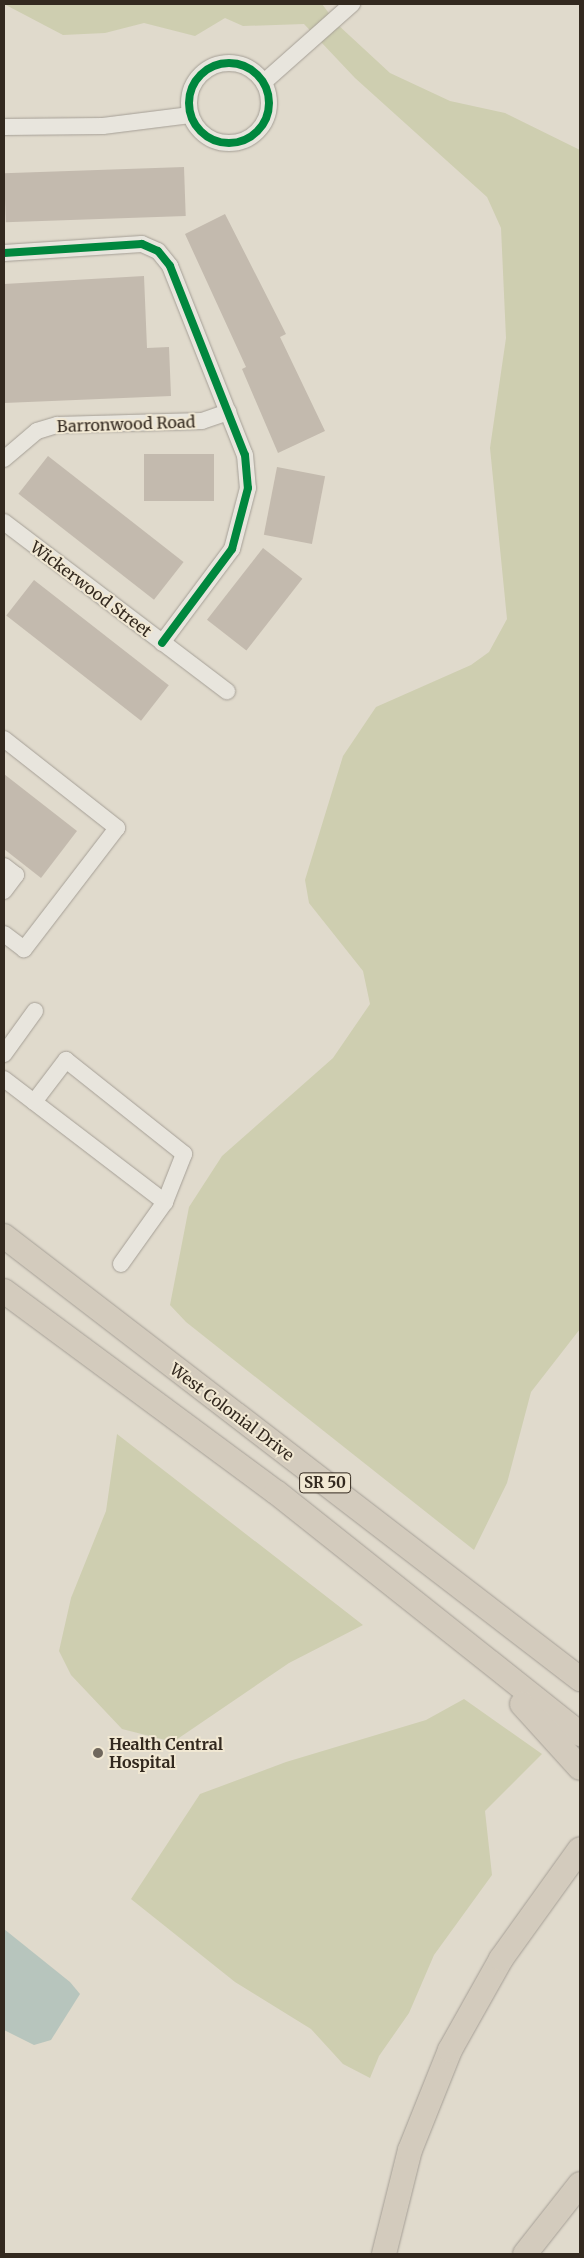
<!DOCTYPE html>
<html>
<head>
<meta charset="utf-8">
<style>
	body { margin:0 }
	#map { position:relative; width:584px; height:2258px; overflow:hidden; background:#e0dacc; font-family:Merriweather,serif }
	div>[style] { position:absolute }
	.green>* { inset:0; background:#ceceb0 }
	.water>* { inset:0; background:#b7c5bd }
	.building>* { inset:0; background:#c3baae; transform-origin:0 0 }
	.roads { filter:drop-shadow(0 0 1px #a59f96) drop-shadow(0 0 1px #a59f96) }
	.minor>* { height:16px; margin:-8px; padding:0 8px; transform-origin:8px; border-radius:8px; background:#e8e5dd }
	.minor>.ring { margin:-8px; padding:0; box-sizing:content-box; background:none; border:16px solid #e8e5dd; border-radius:50% }
	.highway>* { height:24px; margin:-12px; padding:0 12px; transform-origin:12px; border-radius:12px; background:#d3cbbd }
	.cycleway>* { height:8px; margin:-4px; padding:0 4px; transform-origin:4px; border-radius:4px; background:#00873e }
	.cycleway>.ring { margin:-4px; padding:0; box-sizing:content-box; background:none; border:8px solid #00873e; border-radius:50% }
	.dots>* { width:14px; height:14px; translate:-50% -50%; box-sizing:border-box; border:2px solid #f1e8d3; border-radius:50% }
	span { translate:-50% -50%; white-space:nowrap; text-align:center; line-height:1.15; -webkit-text-stroke:4px #f1e8d3; paint-order:stroke }
	.shield-label span { padding:1px 4px; background:#f1e8d3; border:1px solid; border-radius:4px; -webkit-text-stroke-width:0 }
	.shield-label { font-size:15px; color:#33291f; font-weight:700 }
	.street-label { font-size:16px; color:#33291f }
	.poi-label { font-size:16px; color:#33291f; font-weight:700 }
	.left { translate:0 -50%; text-align:left }
	.frame { position:absolute; inset:0; border:5px solid #33291f; pointer-events:none }
</style>
</head>
<body>
<div id="map">
	<div class="green">
		<div style="clip-path:polygon(4px 4px,322px 4px,337px 24px,390px 73px,450px 101px,505px 113px,580px 150px,580px 1329px,531px 1392px,507px 1483px,474px 1550px,186px 1322px,170px 1305px,189px 1207px,222px 1156px,333px 1058px,370px 1004px,363px 971px,309px 903px,305px 880px,343px 756px,376px 707px,471px 665px,489px 652px,507px 619px,490px 448px,506px 338px,501px 228px,487px 197px,355px 78px,304px 24px,243px 26px,225px 18px,195px 36px,144px 23px,105px 33px,63px 35px)"></div>
		<div style="clip-path:polygon(117px 1434px,363px 1625px,289px 1663px,173px 1742px,122px 1729px,71px 1675px,59px 1651px,71px 1598px,106px 1511px)"></div>
		<div style="clip-path:polygon(464px 1699px,542px 1754px,485px 1811px,492px 1875px,434px 1955px,409px 2013px,379px 2056px,370px 2078px,343px 2064px,311px 2029px,235px 1982px,131px 1899px,200px 1794px,286px 1762px,426px 1720px)"></div>
	</div>
	<div class="water">
		<div style="clip-path:polygon(4px 1929px,70px 1982px,80px 1994px,51px 2040px,34px 2045px,4px 2030px)"></div>
	</div>
	<div class="building">
		<div style="left:184px;top:167px;width:49px;height:180px;rotate:88deg"></div>
		<div style="clip-path:polygon(225px 214px,286px 334px,280px 337px,325px 431px,278px 453px,242px 369px,246px 367px,185px 234px)"></div>
		<div style="clip-path:polygon(144px 276px,147px 348px,169px 347px,171px 396px,4px 403px,4px 284px)"></div>
		<div style="left:144px;top:454px;width:70px;height:47px"></div>
		<div style="left:48px;top:456px;width:172px;height:48px;rotate:38deg"></div>
		<div style="left:277px;top:467px;width:49px;height:69px;rotate:11deg"></div>
		<div style="left:263px;top:548px;width:50px;height:91px;rotate:38deg"></div>
		<div style="left:34px;top:580px;width:171px;height:45px;rotate:38deg"></div>
		<div style="clip-path:polygon(4px 774px,77px 831px,41px 878px,4px 849px)"></div>
	</div>
	<div class="roads">
		<div class="minor">
			<div class="ring" style="left:189px;top:63px;width:64px;height:64px"></div>
			<div style="left:264px;top:82px;width:118px;rotate:-41.6deg"></div>
			<div style="left:4px;top:127px;width:99px;rotate:-0.6deg"></div>
			<div style="left:103px;top:126px;width:88px;rotate:-7.2deg"></div>
			<div style="left:4px;top:253px;width:138px;rotate:-3.7deg"></div>
			<div style="left:142px;top:244px;width:17px;rotate:24deg"></div>
			<div style="left:158px;top:251px;width:19px;rotate:51deg"></div>
			<div style="left:170px;top:266px;width:203px;rotate:68.4deg"></div>
			<div style="left:245px;top:455px;width:33px;rotate:85deg"></div>
			<div style="left:248px;top:488px;width:63px;rotate:104.7deg"></div>
			<div style="left:232px;top:549px;width:117px;rotate:126.7deg"></div>
			<div style="left:4px;top:459px;width:43px;rotate:-40.3deg"></div>
			<div style="left:37px;top:431px;width:21px;rotate:-17deg"></div>
			<div style="left:57px;top:425px;width:145px;rotate:-1.6deg"></div>
			<div style="left:202px;top:421px;width:28px;rotate:-19deg"></div>
			<div style="left:4px;top:522px;width:280px;rotate:37.2deg"></div>
			<div style="left:4px;top:739px;width:144px;rotate:38.2deg"></div>
			<div style="left:117px;top:828px;width:153px;rotate:127.5deg"></div>
			<div style="left:24px;top:949px;width:25px;rotate:-143deg"></div>
			<div style="left:4px;top:866px;width:15px;rotate:37deg"></div>
			<div style="left:16px;top:875px;width:20px;rotate:127deg"></div>
			<div style="left:4px;top:1054px;width:53px;rotate:-54.2deg"></div>
			<div style="left:4px;top:1079px;width:203px;rotate:37.4deg"></div>
			<div style="left:34px;top:1102px;width:53px;rotate:-52.7deg"></div>
			<div style="left:66px;top:1060px;width:151px;rotate:38.5deg"></div>
			<div style="left:184px;top:1154px;width:52px;rotate:111.6deg"></div>
			<div style="left:165px;top:1202px;width:76px;rotate:125.4deg"></div>
		</div>
		<div class="highway">
			<div style="left:4px;top:1236px;width:727px;rotate:37.56deg"></div>
			<div style="left:4px;top:1291px;width:338px;rotate:36.5deg"></div>
			<div style="left:276px;top:1492px;width:389px;rotate:38.5deg"></div>
			<div style="left:522px;top:1704px;width:86px;rotate:47.8deg"></div>
			<div style="left:384px;top:2254px;width:107px;rotate:-76deg"></div>
			<div style="left:410px;top:2150px;width:108px;rotate:-68.2deg"></div>
			<div style="left:450px;top:2050px;width:104px;rotate:-60.7deg"></div>
			<div style="left:501px;top:1959px;width:135px;rotate:-54.3deg"></div>
			<div style="left:525px;top:2254px;width:89px;rotate:-51.8deg"></div>
		</div>
	</div>
	<div class="cycleway">
		<div class="ring" style="left:189px;top:63px;width:72px;height:72px"></div>
		<div style="left:4px;top:253px;width:138px;rotate:-3.7deg"></div>
		<div style="left:142px;top:244px;width:17px;rotate:24deg"></div>
		<div style="left:158px;top:251px;width:19px;rotate:51deg"></div>
		<div style="left:170px;top:266px;width:203px;rotate:68.4deg"></div>
		<div style="left:245px;top:455px;width:33px;rotate:85deg"></div>
		<div style="left:248px;top:488px;width:63px;rotate:104.7deg"></div>
		<div style="left:232px;top:549px;width:117px;rotate:126.7deg"></div>
	</div>
	<div class="dots">
		<div style="left:98px;top:1753px;background:#70675c"></div>
	</div>
	<div class="shield-label">
		<span style="left:325px;top:1483px">SR 50</span>
	</div>
	<div class="street-label">
		<span style="left:126px;top:424px;rotate:-2deg">Barronwood Road</span>
		<span style="left:91px;top:589px;rotate:37deg">Wickerwood Street</span>
		<span style="left:232px;top:1412px;rotate:37deg">West Colonial Drive</span>
	</div>
	<div class="poi-label">
		<span class="left" style="left:109px;top:1753px">Health Central<br>Hospital</span>
	</div>
	<div class="frame"></div>
</div>
</body>
</html>
